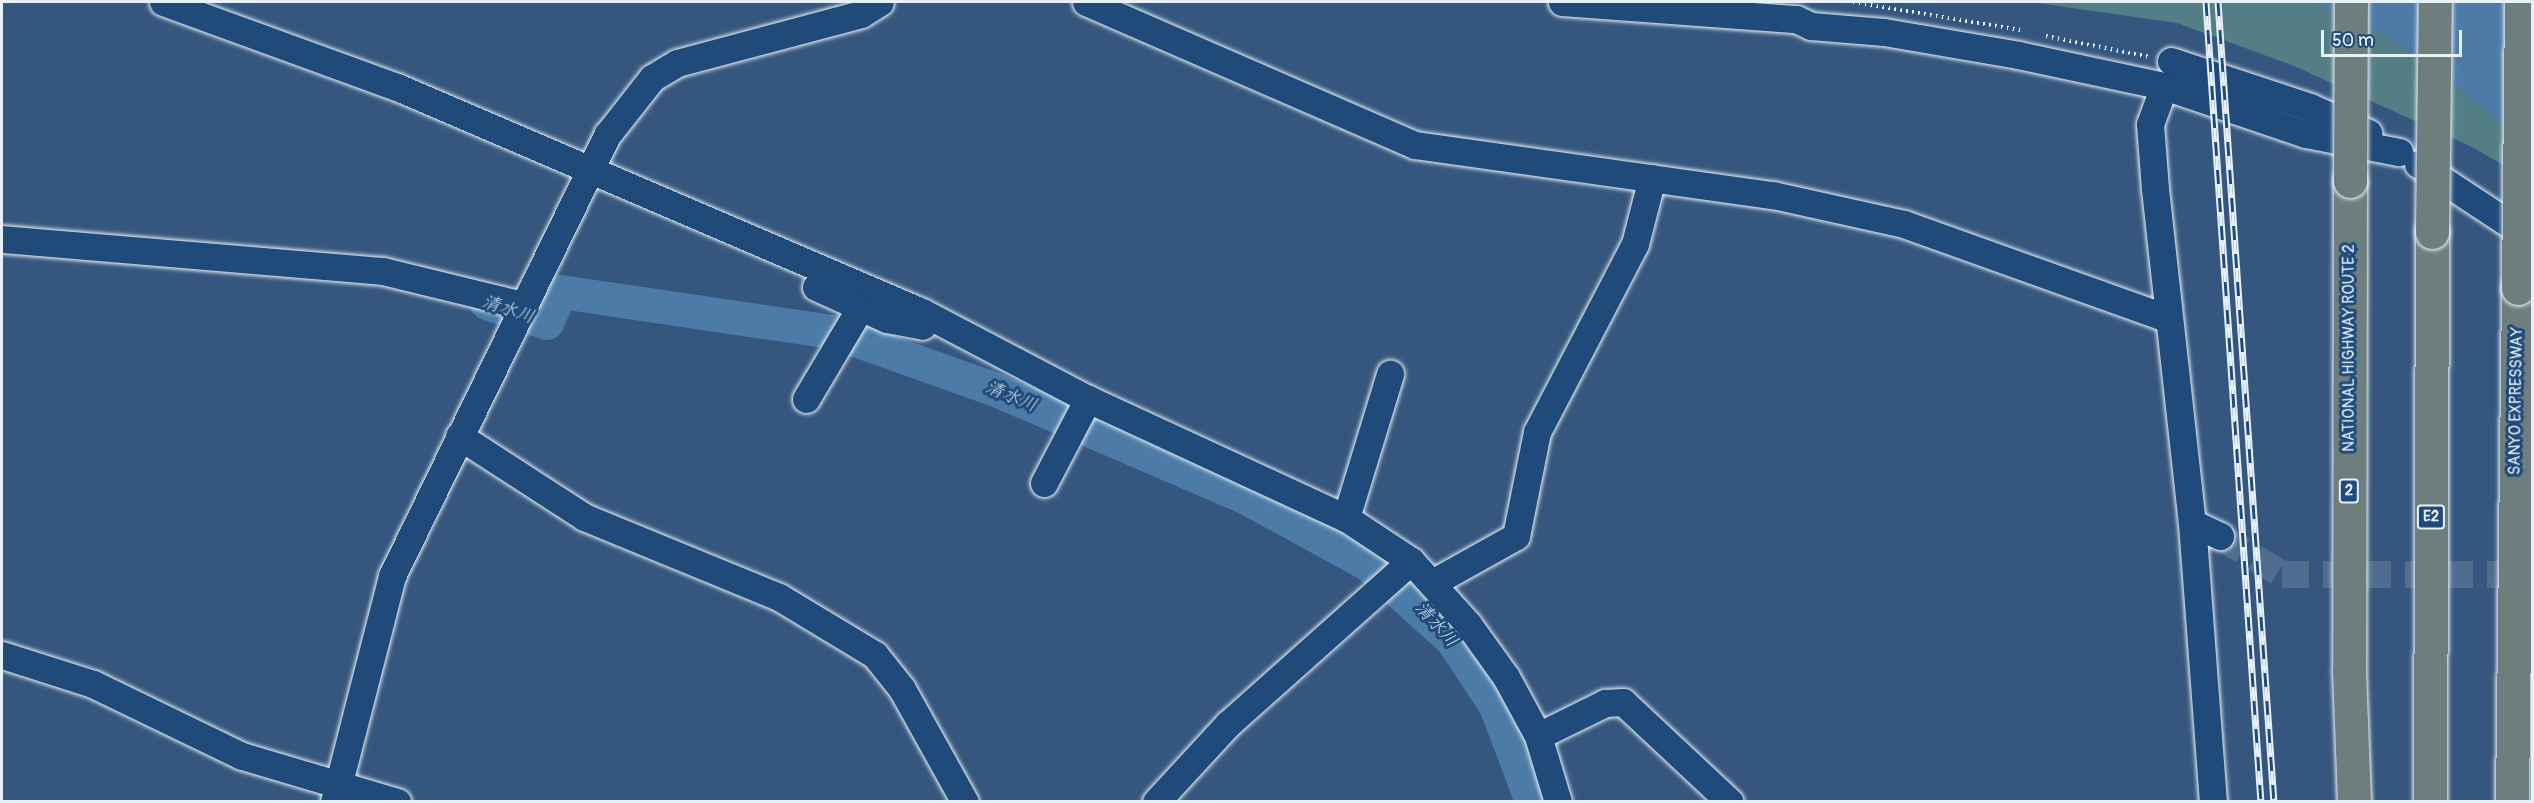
<!DOCTYPE html>
<html>
<head>
<meta charset="utf-8">
<style>
	body { margin:0 }
	#map { position:relative; width:2534px; height:803px; overflow:hidden; background:#35567e; font-family:Pangolin,"Klee One",sans-serif }
	div>[style] { position:absolute }
	.green>* { inset:0; background:#547e86 }
	.water>* { inset:0; background:#4c7ba8 }
	.river>* { height:34px; margin:-17px; padding:0 17px; transform-origin:17px; border-radius:17px; background:#4c7ba8 }
	.minor-tunnel>* { height:27px; margin-top:-13.5px; transform-origin:0; background:repeating-linear-gradient(90deg,#506d90 0 27px,transparent 0 41px) }
	.path>* { height:4px; margin-top:-2px; transform-origin:0; background:repeating-linear-gradient(90deg,#e8f1f8 0 1.5px,transparent 0 6px) }
	.roads { filter:drop-shadow(0 0 2px #e8f1f8) drop-shadow(0 0 2px #e8f1f8) }
	.minor>* { height:27px; margin:-13.5px; padding:0 13.5px; transform-origin:13.5px; border-radius:13.5px; background:#1f4a7a }
	.highway>* { height:33px; margin:-16.5px; padding:0 16.5px; transform-origin:16.5px; border-radius:16.5px; background:#6d7e7c }
	.rail>* { height:7px; margin-top:-3.5px; transform-origin:0; background:repeating-linear-gradient(90deg,#1f4a7a 0 14px,#e8f1f8 0 28px); box-sizing:border-box; border-block:2px solid #e8f1f8 }
	.bridges { filter:drop-shadow(0 0 2px #e8f1f8) drop-shadow(0 0 2px #e8f1f8) }
	.highway-bridge>* { height:33px; margin:-16.5px; padding:0 16.5px; transform-origin:16.5px; border-radius:16.5px; background:#6d7e7c }
	span { translate:-50% -50%; white-space:nowrap; text-align:center; line-height:1.15; -webkit-text-stroke:6px #1f4a7a; paint-order:stroke }
	.shield-label span { padding:2px 4px; background:#1f4a7a; border:2px solid; border-radius:4px; -webkit-text-stroke-width:0 }
	.shield-label { font-size:15px; color:#e8f1f8; font-weight:700 }
	.street-label { font-size:16px; color:#e8f1f8 }
	.water-label { font-size:18px; color:#d1dfec; font-style:italic }
	.frame { position:absolute; inset:0; border:3px solid #e8f1f8; pointer-events:none }
	.scale { position:absolute; left:2321px; top:30px; width:141px; height:27px; box-sizing:border-box; border:3px solid #e8f1f8; border-top:0; padding-left:8px; font-size:18px; line-height:21px; white-space:nowrap; color:#e8f1f8; -webkit-text-stroke:4px #1f4a7a; paint-order:stroke }
</style>
</head>
<body>
<div id="map">
	<div class="green">
		<div style="clip-path:polygon(2030px 2px,2316px 2px,2388px 37px,2532px 145px,2532px 182px,2472px 147px,2294px 66px,2177px 23px)"></div>
	</div>
	<div class="water">
		<div style="clip-path:polygon(2316px 2px,2532px 2px,2532px 145px,2388px 37px)"></div>
	</div>
	<div class="river">
		<div style="left:487px;top:303px;width:63px;rotate:18.4deg"></div>
		<div style="left:547px;top:323px;width:34px;rotate:-66deg"></div>
		<div style="left:561px;top:292px;width:275px;rotate:8.4deg"></div>
		<div style="left:833px;top:332px;width:173px;rotate:19.6deg"></div>
		<div style="left:996px;top:390px;width:273px;rotate:23.3deg"></div>
		<div style="left:1247px;top:498px;width:139px;rotate:28.8deg"></div>
		<div style="left:1369px;top:565px;width:113px;rotate:42.1deg"></div>
		<div style="left:1453px;top:641px;width:78px;rotate:56.5deg"></div>
		<div style="left:1496px;top:706px;width:103px;rotate:69.4deg"></div>
	</div>
	<div class="minor-tunnel">
		<div style="left:2220px;top:536px;width:73px;rotate:31.5deg"></div>
		<div style="left:2282px;top:574px;width:250px"></div>
	</div>
	<div class="path">
		<div style="left:1853px;top:2px;width:170px;rotate:9.5deg"></div>
		<div style="left:2046px;top:36px;width:106px;rotate:11.4deg"></div>
	</div>
	<div class="roads">
		<div class="minor">
			<div style="left:163px;top:2px;width:249px;rotate:20deg"></div>
			<div style="left:397px;top:87px;width:571px;rotate:23.2deg"></div>
			<div style="left:922px;top:312px;width:187px;rotate:27.7deg"></div>
			<div style="left:1088px;top:399px;width:284px;rotate:24.8deg"></div>
			<div style="left:1346px;top:518px;width:78px;rotate:33.5deg"></div>
			<div style="left:1411px;top:561px;width:85px;rotate:47.9deg"></div>
			<div style="left:1468px;top:624px;width:65px;rotate:54.4deg"></div>
			<div style="left:1506px;top:677px;width:67px;rotate:61.5deg"></div>
			<div style="left:1538px;top:736px;width:69px;rotate:73.1deg"></div>
			<div style="left:1086px;top:2px;width:359px;rotate:23.5deg"></div>
			<div style="left:1415px;top:145px;width:361px;rotate:8deg"></div>
			<div style="left:1773px;top:195px;width:134px;rotate:12.5deg"></div>
			<div style="left:1904px;top:224px;width:278px;rotate:19.7deg"></div>
			<div style="left:1562px;top:2px;width:235px;rotate:4.2deg"></div>
			<div style="left:1796px;top:19px;width:17px;rotate:25deg"></div>
			<div style="left:1811px;top:26px;width:73px;rotate:4.7deg"></div>
			<div style="left:1884px;top:32px;width:136px;rotate:9.7deg"></div>
			<div style="left:2018px;top:55px;width:149px;rotate:12deg"></div>
			<div style="left:2164px;top:86px;width:150px;rotate:18.7deg"></div>
			<div style="left:2306px;top:134px;width:95px;rotate:11deg"></div>
			<div style="left:2171px;top:61px;width:146px;rotate:18.3deg"></div>
			<div style="left:2310px;top:107px;width:64px;rotate:24.1deg"></div>
			<div style="left:2164px;top:86px;width:40px;rotate:110.2deg"></div>
			<div style="left:2150px;top:124px;width:65px;rotate:85.6deg"></div>
			<div style="left:2155px;top:189px;width:336px;rotate:83.7deg"></div>
			<div style="left:2192px;top:523px;width:280px;rotate:85.7deg"></div>
			<div style="left:2418px;top:164px;width:136px;rotate:33.3deg"></div>
			<div style="left:2px;top:239px;width:382px;rotate:4.8deg"></div>
			<div style="left:383px;top:271px;width:143px;rotate:13.7deg"></div>
			<div style="left:816px;top:287px;width:78px;rotate:24.3deg"></div>
			<div style="left:887px;top:319px;width:36px;rotate:11deg"></div>
			<div style="left:806px;top:399px;width:106px;rotate:-59.3deg"></div>
			<div style="left:459px;top:436px;width:149px;rotate:32.9deg"></div>
			<div style="left:584px;top:517px;width:211px;rotate:22.3deg"></div>
			<div style="left:779px;top:597px;width:112px;rotate:31.1deg"></div>
			<div style="left:875px;top:655px;width:43px;rotate:51.5deg"></div>
			<div style="left:902px;top:689px;width:129px;rotate:60.9deg"></div>
			<div style="left:1044px;top:483px;width:95px;rotate:-62.4deg"></div>
			<div style="left:1346px;top:518px;width:151px;rotate:-73deg"></div>
			<div style="left:2192px;top:523px;width:31px;rotate:25deg"></div>
			<div style="left:1432px;top:583px;width:96px;rotate:-29.2deg"></div>
			<div style="left:1516px;top:536px;width:106px;rotate:-78.6deg"></div>
			<div style="left:1537px;top:432px;width:212px;rotate:-62.5deg"></div>
			<div style="left:1635px;top:244px;width:68px;rotate:-75.6deg"></div>
			<div style="left:2px;top:655px;width:96px;rotate:17.7deg"></div>
			<div style="left:93px;top:684px;width:165px;rotate:25.8deg"></div>
			<div style="left:242px;top:756px;width:162px;rotate:16.5deg"></div>
			<div style="left:1538px;top:736px;width:75px;rotate:-26.2deg"></div>
			<div style="left:1605px;top:703px;width:18px;rotate:-3deg"></div>
			<div style="left:1623px;top:702px;width:146px;rotate:43.1deg"></div>
			<div style="left:334px;top:802px;width:233px;rotate:-75.6deg"></div>
			<div style="left:392px;top:576px;width:492px;rotate:-64deg"></div>
			<div style="left:608px;top:134px;width:71px;rotate:-51.8deg"></div>
			<div style="left:652px;top:78px;width:29px;rotate:-31deg"></div>
			<div style="left:677px;top:63px;width:190px;rotate:-14.9deg"></div>
			<div style="left:861px;top:14px;width:22px;rotate:-32deg"></div>
			<div style="left:1156px;top:802px;width:106px;rotate:-47.3deg"></div>
			<div style="left:1228px;top:724px;width:245px;rotate:-41.7deg"></div>
		</div>
		<div class="highway">
			<div style="left:2350px;top:181px;width:490px;rotate:90.1deg"></div>
			<div style="left:2349px;top:671px;width:131px;rotate:87.8deg"></div>
			<div style="left:2430px;top:802px;width:570px;rotate:-89.8deg"></div>
			<div style="left:2512px;top:802px;width:514px;rotate:-89.33deg"></div>
		</div>
	</div>
	<div class="rail">
		<div style="left:2206px;top:2px;width:802px;rotate:86.07deg"></div>
		<div style="left:2218px;top:2px;width:802px;rotate:86deg"></div>
	</div>
	<div class="bridges">
		<div class="highway-bridge">
			<div style="left:2350px;top:181px;width:179px;rotate:-89.7deg"></div>
			<div style="left:2432px;top:232px;width:230px;rotate:-89.3deg"></div>
			<div style="left:2518px;top:288px;width:286px;rotate:-89.4deg"></div>
		</div>
	</div>
	<div class="shield-label">
		<span style="left:2349px;top:491px">2</span>
		<span style="left:2431px;top:517px">E2</span>
	</div>
	<div class="street-label">
		<span style="left:2349px;top:348px;rotate:-90deg">NATIONAL HIGHWAY ROUTE 2</span>
		<span style="left:2516px;top:401px;rotate:-89deg">SANYO EXPRESSWAY</span>
	</div>
	<div class="water-label">
		<span style="left:508px;top:310px;rotate:18deg">清水川</span>
		<span style="left:1011px;top:397px;rotate:22deg">清水川</span>
		<span style="left:1436px;top:625px;rotate:48deg">清水川</span>
	</div>
	<div class="frame"></div>
	<div class="scale">50 m</div>
</div>
</body>
</html>
